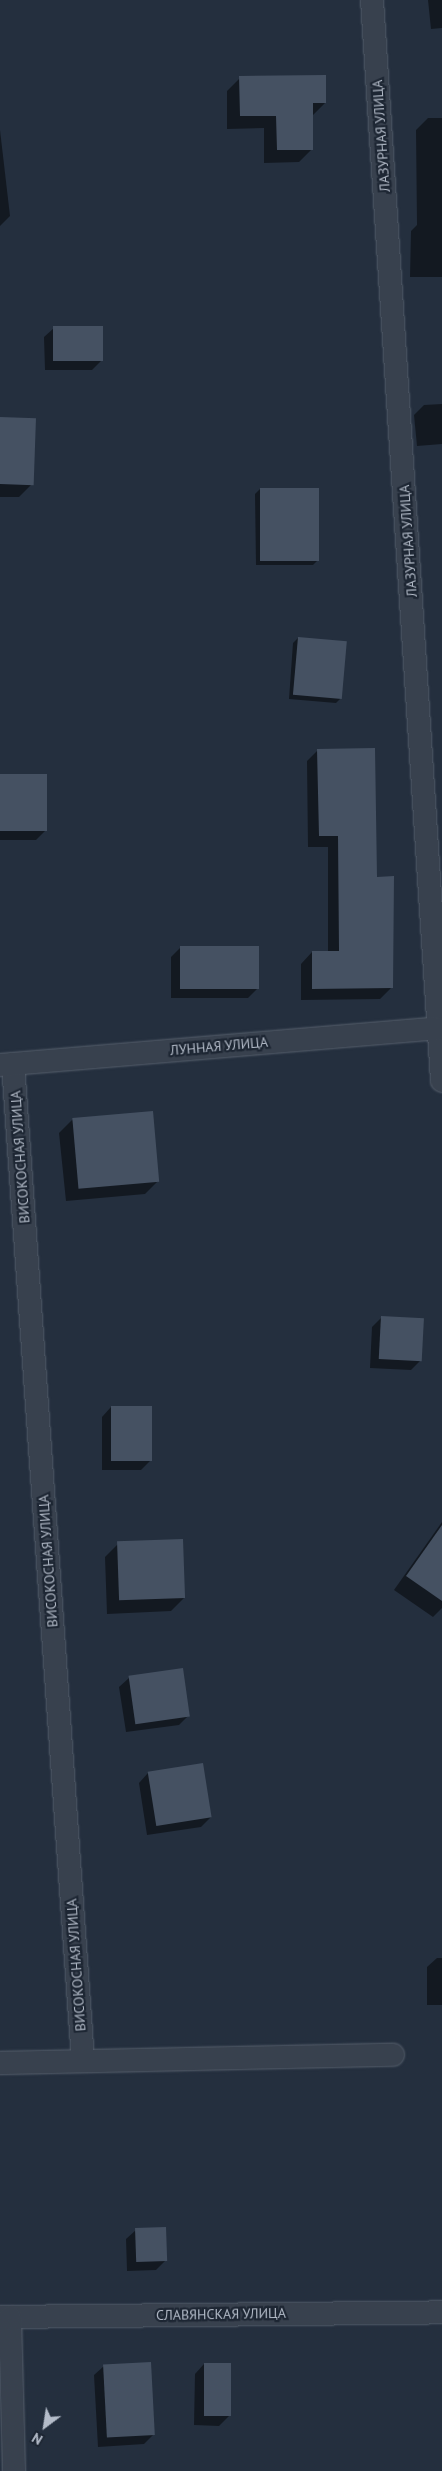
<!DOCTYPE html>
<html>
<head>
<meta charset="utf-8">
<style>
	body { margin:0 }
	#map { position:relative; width:442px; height:2471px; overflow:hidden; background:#242f3e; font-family:"PT Sans",sans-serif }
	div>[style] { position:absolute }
	.shadow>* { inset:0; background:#0007 }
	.building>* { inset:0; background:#455162; transform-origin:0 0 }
	.roads { filter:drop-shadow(0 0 1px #565f6c) drop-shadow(0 0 1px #565f6c) }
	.minor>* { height:22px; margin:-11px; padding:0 11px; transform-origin:11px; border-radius:11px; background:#38414e }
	span { translate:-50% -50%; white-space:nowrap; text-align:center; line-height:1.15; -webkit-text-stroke:4.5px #1d2633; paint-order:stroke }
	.street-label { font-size:14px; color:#b4bcc9 }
	.north { position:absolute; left:20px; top:2401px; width:50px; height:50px; -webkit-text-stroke:4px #1d2633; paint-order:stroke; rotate:211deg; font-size:14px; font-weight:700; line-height:20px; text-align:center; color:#b4bcc9 }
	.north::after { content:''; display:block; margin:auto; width:18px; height:22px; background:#b4bcc9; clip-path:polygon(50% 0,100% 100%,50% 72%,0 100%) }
</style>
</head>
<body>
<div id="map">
	<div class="shadow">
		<div style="clip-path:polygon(428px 0,442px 0,442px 28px,431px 29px)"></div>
		<div style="clip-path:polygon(240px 78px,325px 103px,312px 116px,312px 149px,299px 162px,264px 163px,264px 128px,227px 129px,227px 91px)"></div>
		<div style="clip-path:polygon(428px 118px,442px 118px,442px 277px,410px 277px,411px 231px,417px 225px,416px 130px)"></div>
		<div style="clip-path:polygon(0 130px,10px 216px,0 226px)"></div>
		<div style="clip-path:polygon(54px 328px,102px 360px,92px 370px,45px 370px,44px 337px)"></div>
		<div style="clip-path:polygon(442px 404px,442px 444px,417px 446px,414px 415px,424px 405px)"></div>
		<div style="clip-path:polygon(0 418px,32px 484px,19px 497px,0 497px)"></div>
		<div style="clip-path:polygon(260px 489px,318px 560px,313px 565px,256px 565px,255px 494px)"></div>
		<div style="clip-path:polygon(298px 638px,341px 698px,336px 703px,289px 699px,293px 643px)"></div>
		<div style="clip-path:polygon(318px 750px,375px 878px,391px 988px,380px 999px,301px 1000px,301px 964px,312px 952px,328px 952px,328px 847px,308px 847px,307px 761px)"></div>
		<div style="clip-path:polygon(0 776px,46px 830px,36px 840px,0 840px)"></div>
		<div style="clip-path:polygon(180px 948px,258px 988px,248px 998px,171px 998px,171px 957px)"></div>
		<div style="clip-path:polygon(72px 1120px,158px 1181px,145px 1194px,66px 1201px,59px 1133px)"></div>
		<div style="clip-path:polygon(382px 1317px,421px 1360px,411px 1370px,370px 1368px,372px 1327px)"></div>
		<div style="clip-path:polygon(111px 1407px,151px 1460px,141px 1470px,102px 1470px,102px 1417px)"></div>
		<div style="clip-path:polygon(442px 1522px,442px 1608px,433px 1617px,394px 1590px)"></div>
		<div style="clip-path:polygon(118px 1544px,184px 1598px,171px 1611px,107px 1614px,105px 1557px)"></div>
		<div style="clip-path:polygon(182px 1670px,189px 1715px,179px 1725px,126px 1732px,119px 1687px,129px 1678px)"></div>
		<div style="clip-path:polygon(202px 1764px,211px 1817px,201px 1827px,147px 1835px,139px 1783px,148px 1773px)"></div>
		<div style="clip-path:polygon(437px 1958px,442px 1958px,442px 2005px,427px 2005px,427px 1967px)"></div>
		<div style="clip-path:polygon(136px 2230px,166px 2260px,156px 2270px,127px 2271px,126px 2239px)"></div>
		<div style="clip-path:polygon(204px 2364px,229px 2416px,219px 2426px,194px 2425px,195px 2374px)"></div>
		<div style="clip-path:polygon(104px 2366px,154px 2434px,144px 2444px,98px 2447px,94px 2375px)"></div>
	</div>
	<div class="building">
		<div style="clip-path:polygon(326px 75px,326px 103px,313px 103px,313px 150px,277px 150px,276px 116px,240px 116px,239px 76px)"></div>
		<div style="left:53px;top:326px;width:50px;height:35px"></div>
		<div style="left:0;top:417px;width:36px;height:67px;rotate:2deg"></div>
		<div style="left:260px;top:488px;width:59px;height:73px"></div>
		<div style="left:298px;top:637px;width:49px;height:58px;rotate:5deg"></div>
		<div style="clip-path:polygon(375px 748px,377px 877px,394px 876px,393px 988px,312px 989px,312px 951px,339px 951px,338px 836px,319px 836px,317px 749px)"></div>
		<div style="left:47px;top:774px;width:57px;height:47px;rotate:90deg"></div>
		<div style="left:180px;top:946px;width:79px;height:43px"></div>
		<div style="left:153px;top:1111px;width:71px;height:81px;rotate:85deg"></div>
		<div style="left:381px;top:1316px;width:43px;height:43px;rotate:3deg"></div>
		<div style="left:111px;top:1406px;width:41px;height:55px"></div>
		<div style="clip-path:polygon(442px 1525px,442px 1601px,406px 1576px)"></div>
		<div style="left:183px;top:1539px;width:59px;height:66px;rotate:88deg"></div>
		<div style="left:183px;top:1668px;width:49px;height:55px;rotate:82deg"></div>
		<div style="left:203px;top:1763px;width:55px;height:56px;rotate:81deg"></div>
		<div style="left:166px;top:2227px;width:34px;height:31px;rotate:88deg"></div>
		<div style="left:151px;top:2362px;width:73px;height:48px;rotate:87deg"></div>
		<div style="left:204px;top:2363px;width:27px;height:53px"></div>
	</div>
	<div class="roads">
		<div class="minor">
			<div style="left:372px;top:0;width:1083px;rotate:86.29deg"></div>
			<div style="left:13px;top:1064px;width:997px;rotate:85.98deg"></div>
			<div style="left:0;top:1065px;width:439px;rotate:-4.8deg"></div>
			<div style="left:0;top:2063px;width:393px;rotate:-1.2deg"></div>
			<div style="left:0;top:2317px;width:442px;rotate:-0.6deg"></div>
			<div style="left:10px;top:2317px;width:154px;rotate:88.5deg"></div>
		</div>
	</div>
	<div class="street-label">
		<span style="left:381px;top:136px;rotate:-94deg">ЛАЗУРНАЯ УЛИЦА</span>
		<span style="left:408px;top:541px;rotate:-94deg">ЛАЗУРНАЯ УЛИЦА</span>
		<span style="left:219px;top:1046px;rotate:-5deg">ЛУННАЯ УЛИЦА</span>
		<span style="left:20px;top:1157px;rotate:-94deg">ВИСОКОСНАЯ УЛИЦА</span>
		<span style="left:48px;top:1561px;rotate:-94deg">ВИСОКОСНАЯ УЛИЦА</span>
		<span style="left:76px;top:1965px;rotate:-94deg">ВИСОКОСНАЯ УЛИЦА</span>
		<span style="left:221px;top:2314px;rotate:-1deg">СЛАВЯНСКАЯ УЛИЦА</span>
	</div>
	<div class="north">N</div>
</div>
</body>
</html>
